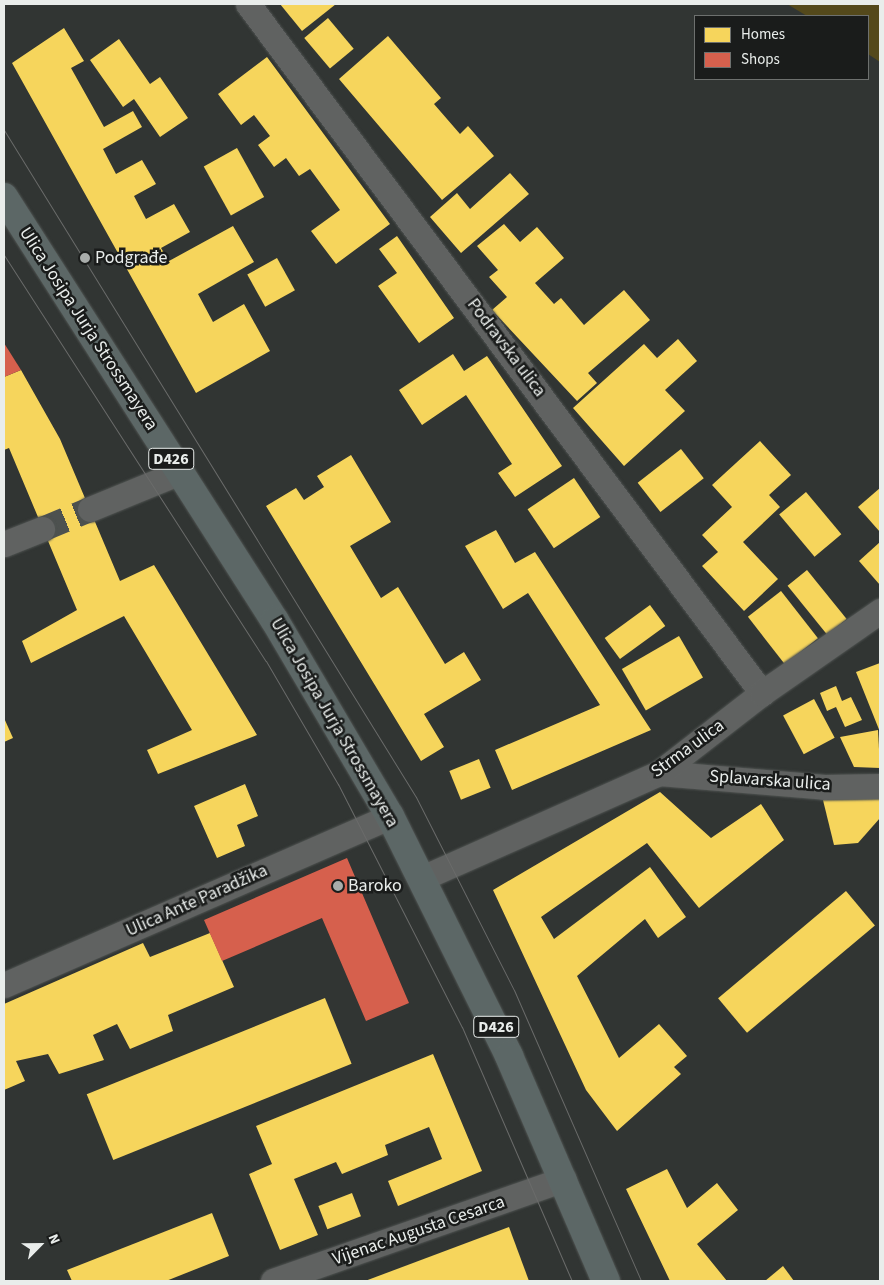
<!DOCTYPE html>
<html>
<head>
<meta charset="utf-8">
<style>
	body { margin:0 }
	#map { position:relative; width:884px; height:1285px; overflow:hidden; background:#313533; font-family:"Source Sans 3",sans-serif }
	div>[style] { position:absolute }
	.green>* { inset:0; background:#54491b }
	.homes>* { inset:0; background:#f6d55c; transform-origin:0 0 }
	.shops>* { inset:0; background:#d6604d }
	.minor-tunnel>* { height:25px; margin-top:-12.5px; transform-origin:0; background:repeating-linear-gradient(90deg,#4d514f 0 25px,transparent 0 37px) }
	.roads { filter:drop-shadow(0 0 1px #4f5351) drop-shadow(0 0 1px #4f5351) }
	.minor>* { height:25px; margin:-12.5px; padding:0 12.5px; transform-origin:12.5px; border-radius:12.5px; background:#606261 }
	.primary>* { height:28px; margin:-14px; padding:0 14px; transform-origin:14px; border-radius:14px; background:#5c6766 }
	.tram>* { height:1px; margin:-0.5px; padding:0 0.5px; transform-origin:0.5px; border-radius:0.5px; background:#6a6b6a }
	.dots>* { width:14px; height:14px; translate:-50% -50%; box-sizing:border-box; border:2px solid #1a1c1b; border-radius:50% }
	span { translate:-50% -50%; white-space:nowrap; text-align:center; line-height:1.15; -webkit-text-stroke:5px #1a1c1b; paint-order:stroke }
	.shield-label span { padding:1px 4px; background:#1a1c1b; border:1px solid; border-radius:4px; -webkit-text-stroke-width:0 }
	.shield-label { font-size:16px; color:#e9edeb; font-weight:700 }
	.poi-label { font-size:18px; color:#e9edeb }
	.left { translate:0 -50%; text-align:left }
	.street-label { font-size:18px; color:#e9edeb }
	.frame { position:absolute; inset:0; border:5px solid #e9edeb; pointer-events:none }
	.legend { position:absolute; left:694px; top:15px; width:175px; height:65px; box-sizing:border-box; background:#1a1c1b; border:1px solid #6d706e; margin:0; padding:6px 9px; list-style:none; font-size:15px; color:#e9edeb }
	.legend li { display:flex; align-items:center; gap:10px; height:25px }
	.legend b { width:25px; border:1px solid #6d706e }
	.north { position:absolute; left:15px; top:1220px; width:50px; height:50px; -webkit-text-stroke:4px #1a1c1b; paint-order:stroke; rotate:67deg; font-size:14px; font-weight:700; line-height:20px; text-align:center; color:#e9edeb }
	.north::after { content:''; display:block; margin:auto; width:18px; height:22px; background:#e9edeb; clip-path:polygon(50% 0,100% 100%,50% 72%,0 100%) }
</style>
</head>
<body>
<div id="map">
	<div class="green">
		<div style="clip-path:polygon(787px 4px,880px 4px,880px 62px,868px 54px,868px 16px,807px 16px)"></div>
	</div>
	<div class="homes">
		<div style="clip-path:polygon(280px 4px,336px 4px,302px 31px)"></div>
		<div style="left:328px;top:18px;width:40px;height:31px;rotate:50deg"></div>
		<div style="clip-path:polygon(64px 28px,84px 61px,71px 68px,104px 127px,133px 111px,142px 127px,103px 149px,116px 174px,142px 160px,156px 184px,134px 196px,146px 219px,174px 204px,190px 232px,161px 248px,169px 261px,233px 226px,254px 262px,198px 294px,213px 322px,244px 304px,270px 351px,196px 393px,12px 63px)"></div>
		<div style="clip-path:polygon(388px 36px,441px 98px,434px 104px,460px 134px,468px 126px,494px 156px,442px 200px,339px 79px)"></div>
		<div style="clip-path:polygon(119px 39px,150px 84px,160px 77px,188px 118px,160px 137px,134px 99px,123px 107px,90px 60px)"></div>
		<div style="clip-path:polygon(267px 57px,390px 224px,336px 264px,311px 231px,340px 210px,310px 169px,299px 176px,286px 158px,274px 167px,258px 145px,270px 136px,254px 115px,241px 125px,218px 94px)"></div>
		<div style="left:237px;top:148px;width:56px;height:38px;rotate:61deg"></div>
		<div style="clip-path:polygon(510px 173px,529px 194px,461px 253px,430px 217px,457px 193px,470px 209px)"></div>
		<div style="clip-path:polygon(504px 224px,520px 242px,537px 227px,564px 258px,535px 283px,554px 304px,561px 298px,584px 325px,624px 290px,650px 320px,588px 373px,597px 383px,577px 401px,492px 310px,507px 297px,489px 277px,498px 270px,477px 246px)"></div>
		<div style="clip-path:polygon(397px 236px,454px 318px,419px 343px,378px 286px,397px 273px,379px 249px)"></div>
		<div style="left:277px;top:258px;width:37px;height:34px;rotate:61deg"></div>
		<div style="clip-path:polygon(678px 339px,697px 361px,665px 390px,685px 411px,624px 466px,573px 408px,644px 344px,657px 358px)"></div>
		<div style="clip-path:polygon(453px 354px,464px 371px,487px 356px,562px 466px,515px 497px,498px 473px,512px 464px,466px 395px,422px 425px,399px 390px)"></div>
		<div style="clip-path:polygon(21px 370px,60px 439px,120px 581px,154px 565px,257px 735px,158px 774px,147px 750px,192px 730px,124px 616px,31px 663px,22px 641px,77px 610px,9px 448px,4px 450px,4px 377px)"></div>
		<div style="clip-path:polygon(760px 441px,791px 475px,769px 495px,780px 507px,743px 542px,778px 579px,744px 611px,702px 566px,718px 552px,702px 535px,732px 507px,712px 485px)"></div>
		<div style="left:681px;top:449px;width:37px;height:55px;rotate:52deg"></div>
		<div style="clip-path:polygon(351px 455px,391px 522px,350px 546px,381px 598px,398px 587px,445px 664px,464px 652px,481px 680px,424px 714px,444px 747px,421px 761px,266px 506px,296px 488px,304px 500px,324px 487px,317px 476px)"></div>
		<div style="left:574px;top:478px;width:47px;height:56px;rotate:56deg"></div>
		<div style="clip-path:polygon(880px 488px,880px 532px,858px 507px)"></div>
		<div style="left:806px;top:492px;width:55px;height:35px;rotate:50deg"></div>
		<div style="clip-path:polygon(496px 530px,515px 563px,535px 552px,651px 730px,512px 790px,495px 750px,600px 705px,528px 593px,503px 609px,465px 546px)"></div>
		<div style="clip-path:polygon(880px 542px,880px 585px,859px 561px)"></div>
		<div style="left:807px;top:570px;width:63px;height:25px;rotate:51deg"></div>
		<div style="left:781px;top:591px;width:60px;height:42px;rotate:52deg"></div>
		<div style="left:650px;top:605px;width:26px;height:56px;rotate:54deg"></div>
		<div style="left:679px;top:636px;width:48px;height:66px;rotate:60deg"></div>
		<div style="clip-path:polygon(880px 663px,880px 732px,856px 672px)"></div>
		<div style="clip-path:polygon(836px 686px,842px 701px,851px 697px,862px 720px,845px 727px,836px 707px,827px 711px,820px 693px)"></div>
		<div style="left:814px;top:699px;width:44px;height:35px;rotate:62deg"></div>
		<div style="clip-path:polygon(4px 718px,13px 738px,4px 742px)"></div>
		<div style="clip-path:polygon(878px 730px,880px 768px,854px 767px,840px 737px)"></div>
		<div style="left:479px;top:759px;width:31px;height:32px;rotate:68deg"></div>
		<div style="clip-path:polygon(245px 784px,258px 816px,237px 825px,245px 846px,217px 858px,194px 806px)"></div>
		<div style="clip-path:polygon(880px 791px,880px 818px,858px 843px,834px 845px,822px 796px)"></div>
		<div style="clip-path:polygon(660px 792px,711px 838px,761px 804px,784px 840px,699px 908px,647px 843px,541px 917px,554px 939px,650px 867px,686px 917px,658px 938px,645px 919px,577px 976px,619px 1058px,659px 1024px,687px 1056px,674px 1067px,681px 1074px,617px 1131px,586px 1090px,493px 890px)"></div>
		<div style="left:846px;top:891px;width:45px;height:167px;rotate:50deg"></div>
		<div style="clip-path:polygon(210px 933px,234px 987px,168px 1015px,173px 1031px,130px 1049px,117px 1024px,93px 1035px,104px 1060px,59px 1074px,48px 1054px,16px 1061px,25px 1081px,4px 1090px,4px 1004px,143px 943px,150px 957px)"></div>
		<div style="left:325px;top:998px;width:71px;height:257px;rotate:68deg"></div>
		<div style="clip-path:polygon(433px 1054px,482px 1171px,398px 1206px,388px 1181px,442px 1159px,429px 1127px,385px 1145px,388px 1155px,342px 1174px,336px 1162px,294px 1179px,318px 1235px,280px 1250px,249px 1174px,272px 1164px,256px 1126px)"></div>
		<div style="clip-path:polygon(667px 1169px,687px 1208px,717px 1183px,738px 1210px,697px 1244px,727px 1281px,670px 1281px,626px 1189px)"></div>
		<div style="left:352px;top:1193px;width:25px;height:36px;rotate:69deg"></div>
		<div style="clip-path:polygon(212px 1213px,229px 1256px,166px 1281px,72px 1281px,67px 1270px)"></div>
		<div style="clip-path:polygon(509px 1227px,529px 1281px,365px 1281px)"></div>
		<div style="clip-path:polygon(783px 1266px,794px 1281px,765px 1281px)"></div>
	</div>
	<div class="shops">
		<div style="clip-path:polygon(4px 343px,21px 370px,4px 377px)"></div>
		<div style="clip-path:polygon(347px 858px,409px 1003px,366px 1021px,322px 918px,222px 961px,204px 920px)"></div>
	</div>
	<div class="minor-tunnel">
		<div style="left:42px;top:529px;width:52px;rotate:-22.6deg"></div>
	</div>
	<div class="roads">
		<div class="minor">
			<div style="left:248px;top:4px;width:860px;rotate:53.28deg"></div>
			<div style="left:90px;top:509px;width:97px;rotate:-22.3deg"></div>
			<div style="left:4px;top:544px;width:41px;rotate:-21.5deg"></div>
			<div style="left:659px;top:773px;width:166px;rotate:4.8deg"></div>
			<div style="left:824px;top:787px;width:56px;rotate:-1deg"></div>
			<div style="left:422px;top:878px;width:259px;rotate:-23.9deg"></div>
			<div style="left:659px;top:773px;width:130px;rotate:-37.8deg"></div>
			<div style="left:762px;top:693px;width:144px;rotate:-34.8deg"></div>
			<div style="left:4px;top:985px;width:421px;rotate:-23.6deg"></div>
			<div style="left:273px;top:1281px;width:308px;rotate:-19.3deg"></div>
		</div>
		<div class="primary">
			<div style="left:4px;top:197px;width:503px;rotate:57.42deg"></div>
			<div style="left:275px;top:621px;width:226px;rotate:59.5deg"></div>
			<div style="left:390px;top:816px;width:268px;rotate:63.6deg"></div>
			<div style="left:509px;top:1056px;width:245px;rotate:66.7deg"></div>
		</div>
	</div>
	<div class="tram">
		<div style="left:4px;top:130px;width:784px;rotate:58.3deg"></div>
		<div style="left:416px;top:797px;width:216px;rotate:63.1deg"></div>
		<div style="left:514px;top:990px;width:318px;rotate:66.4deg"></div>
		<div style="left:4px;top:255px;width:483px;rotate:57.2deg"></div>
		<div style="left:266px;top:661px;width:143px;rotate:59.7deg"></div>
		<div style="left:338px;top:784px;width:273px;rotate:63deg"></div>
		<div style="left:462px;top:1027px;width:277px;rotate:66.6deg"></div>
	</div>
	<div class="dots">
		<div style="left:85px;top:258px;background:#a9adab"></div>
		<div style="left:338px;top:886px;background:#a9adab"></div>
	</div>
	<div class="shield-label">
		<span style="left:171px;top:459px">D426</span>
		<span style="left:496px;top:1027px">D426</span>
	</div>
	<div class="poi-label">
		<span class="left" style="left:95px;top:258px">Podgrađe</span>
		<span class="left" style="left:348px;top:886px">Baroko</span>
	</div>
	<div class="street-label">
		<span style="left:88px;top:329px;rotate:57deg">Ulica Josipa Jurja Strossmayera</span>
		<span style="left:506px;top:348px;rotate:53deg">Podravska ulica</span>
		<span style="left:334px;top:723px;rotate:60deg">Ulica Josipa Jurja Strossmayera</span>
		<span style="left:688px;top:749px;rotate:-36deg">Strma ulica</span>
		<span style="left:770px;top:781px;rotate:4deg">Splavarska ulica</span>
		<span style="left:197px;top:901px;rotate:-24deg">Ulica Ante Paradžika</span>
		<span style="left:419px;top:1231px;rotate:-19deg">Vijenac Augusta Cesarca</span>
	</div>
	<div class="frame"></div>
	<ul class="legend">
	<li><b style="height:14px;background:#f6d55c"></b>Homes</li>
	<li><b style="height:14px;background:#d6604d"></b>Shops</li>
	</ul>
	<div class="north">N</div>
</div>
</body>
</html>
